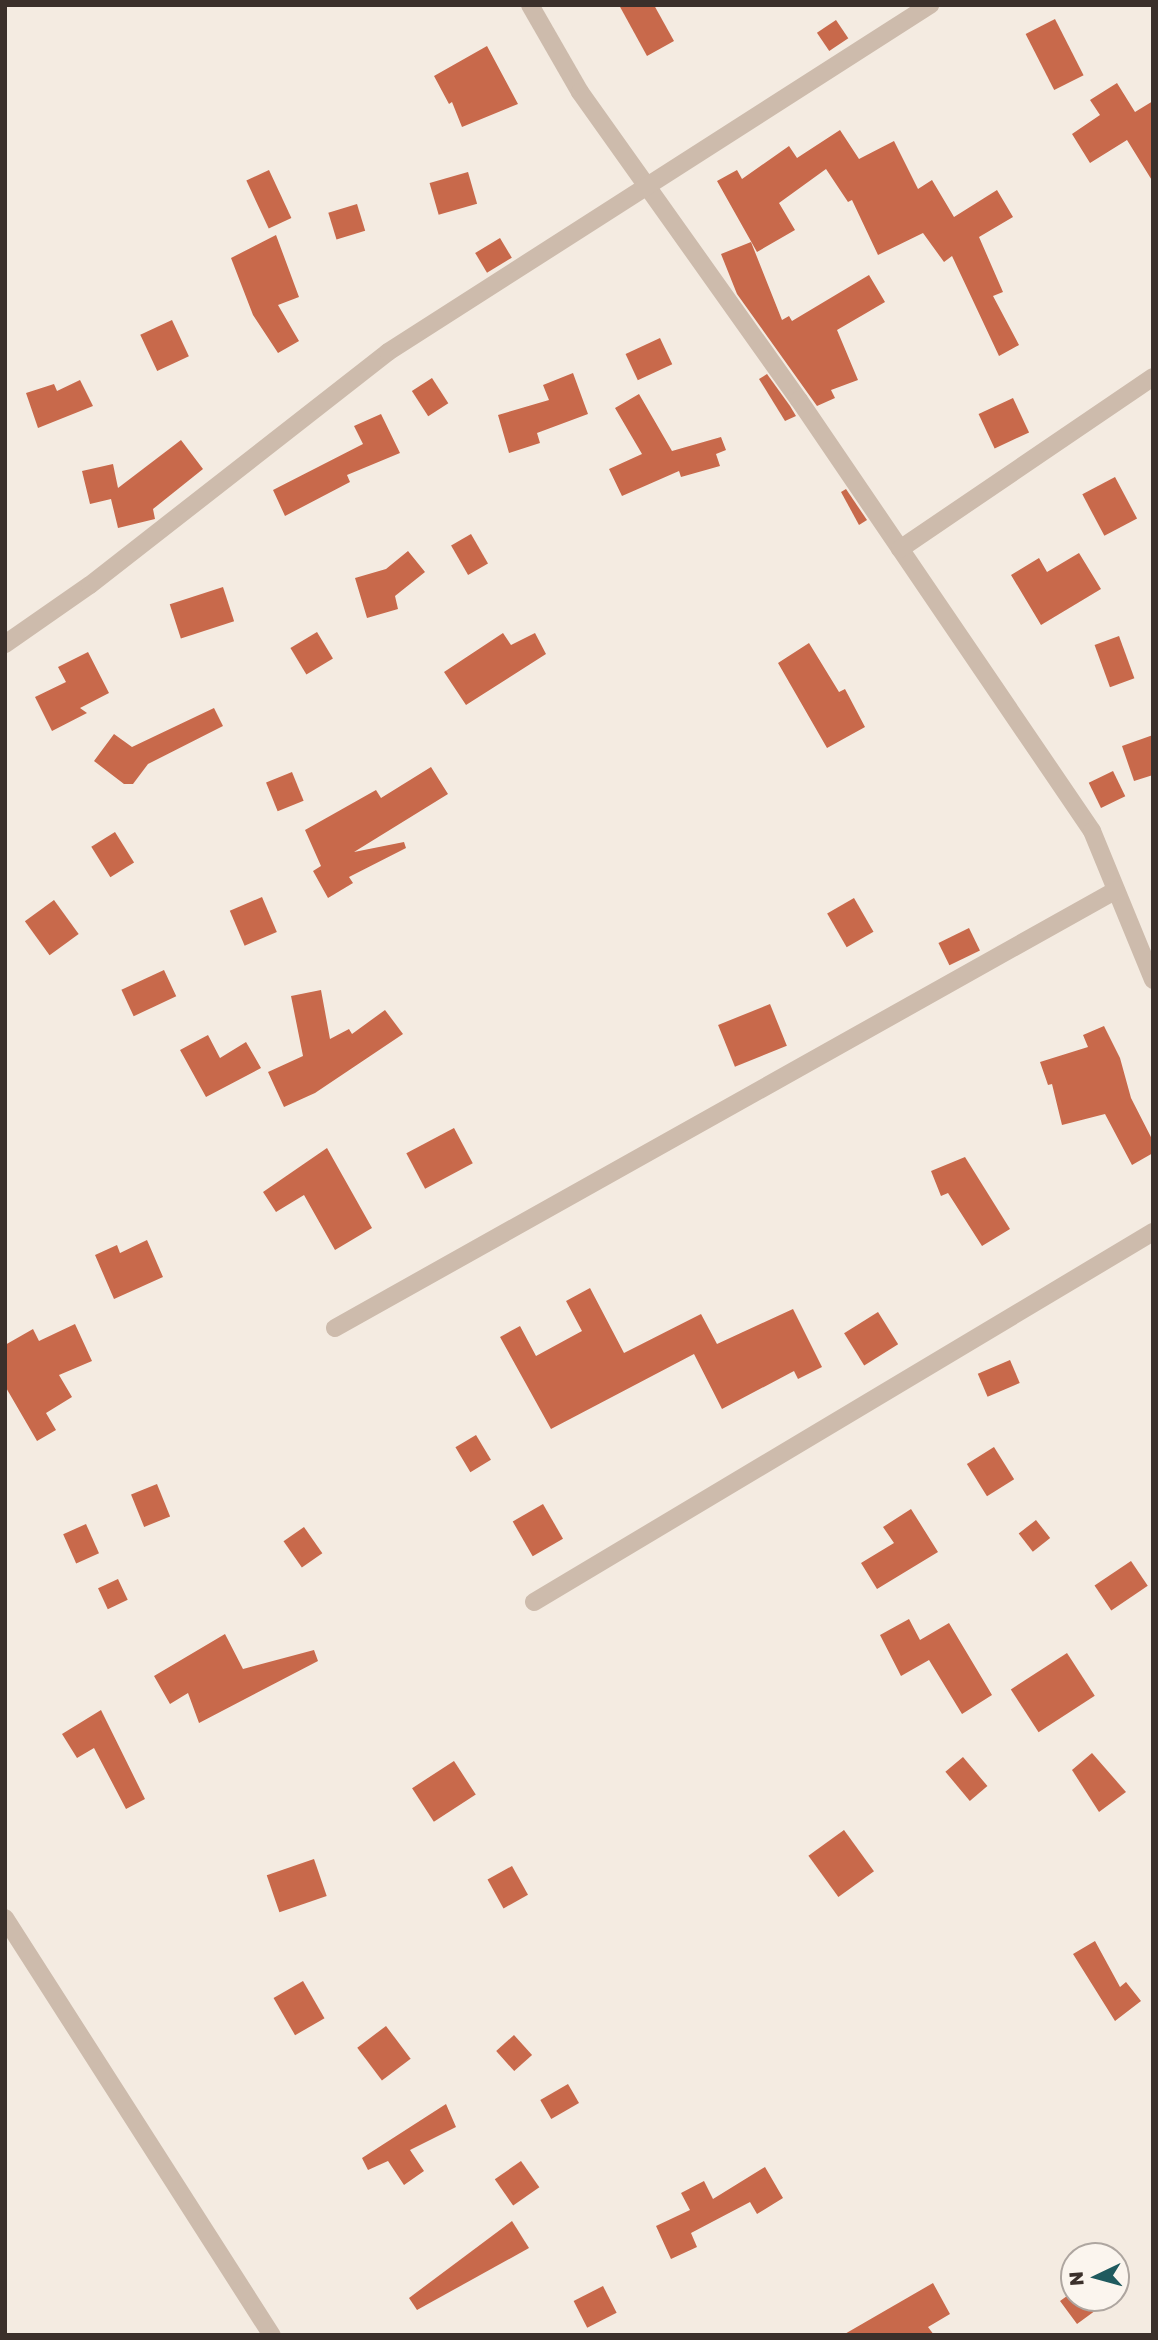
<!DOCTYPE html>
<html>
<head>
<meta charset="utf-8">
<style>
	body { margin:0 }
	#map { position:relative; width:1158px; height:2340px; overflow:hidden; background:#f4ebe1; font-family:"Golos Text",sans-serif }
	div>[style] { position:absolute }
	.building>* { inset:0; background:#c8694b; transform-origin:0 0 }
	.minor>* { height:18px; margin:-9px; padding:0 9px; transform-origin:9px; border-radius:9px; background:#cdbbac }
	span { translate:-50% -50%; white-space:nowrap; text-align:center; line-height:1.15; -webkit-text-stroke:5px #fbf5ee; paint-order:stroke }
	.frame { position:absolute; inset:0; border:7px solid #3b302b; pointer-events:none }
	.north { position:absolute; left:1060px; top:2242px; width:70px; height:70px; box-sizing:border-box; background:#fbf5ee; border:2px solid #aea6a0; border-radius:50%; rotate:265deg; font-size:19px; font-weight:700; line-height:28px; text-align:center; color:#3b302b }
	.north::after { content:''; display:block; margin:auto; width:24px; height:32px; background:#1f5a5e; clip-path:polygon(50% 0,100% 100%,50% 72%,0 100%) }
</style>
</head>
<body>
<div id="map">
	<div class="building">
		<div style="clip-path:polygon(619px 5px,654px 5px,674px 41px,647px 56px)"></div>
		<div style="left:1055px;top:19px;width:63px;height:33px;rotate:63deg"></div>
		<div style="left:836px;top:20px;width:22px;height:23px;rotate:56deg"></div>
		<div style="clip-path:polygon(487px 46px,518px 104px,462px 127px,452px 102px,449px 104px,434px 76px)"></div>
		<div style="clip-path:polygon(1117px 83px,1135px 112px,1153px 101px,1153px 182px,1127px 140px,1090px 163px,1072px 134px,1100px 115px,1090px 100px)"></div>
		<div style="clip-path:polygon(840px 130px,859px 159px,894px 141px,918px 189px,932px 180px,954px 217px,997px 190px,1013px 217px,979px 237px,1003px 292px,993px 296px,1019px 345px,999px 356px,952px 256px,944px 262px,923px 233px,878px 255px,852px 200px,848px 202px,826px 169px,779px 203px,795px 230px,757px 252px,717px 181px,737px 170px,742px 179px,789px 146px,797px 158px)"></div>
		<div style="left:269px;top:170px;width:53px;height:25px;rotate:65deg"></div>
		<div style="left:468px;top:172px;width:33px;height:40px;rotate:74deg"></div>
		<div style="left:357px;top:204px;width:28px;height:30px;rotate:73deg"></div>
		<div style="clip-path:polygon(276px 235px,299px 297px,278px 305px,299px 341px,278px 353px,253px 315px,231px 258px)"></div>
		<div style="left:500px;top:238px;width:23px;height:29px;rotate:59deg"></div>
		<div style="clip-path:polygon(751px 242px,782px 320px,789px 316px,792px 321px,869px 275px,885px 302px,837px 330px,858px 380px,831px 390px,835px 398px,817px 406px,737px 294px,721px 254px)"></div>
		<div style="left:172px;top:320px;width:40px;height:35px;rotate:65deg"></div>
		<div style="left:660px;top:338px;width:29px;height:38px;rotate:65deg"></div>
		<div style="clip-path:polygon(573px 373px,588px 414px,537px 433px,540px 443px,509px 453px,498px 415px,549px 400px,543px 385px)"></div>
		<div style="clip-path:polygon(767px 374px,790px 406px,796px 416px,785px 421px,759px 379px)"></div>
		<div style="left:432px;top:378px;width:30px;height:24px;rotate:57deg"></div>
		<div style="clip-path:polygon(80px 380px,93px 406px,38px 428px,26px 393px,54px 384px,57px 391px)"></div>
		<div style="clip-path:polygon(639px 394px,672px 451px,721px 437px,726px 450px,716px 454px,720px 466px,681px 477px,679px 471px,622px 496px,609px 469px,642px 454px,615px 408px)"></div>
		<div style="left:1013px;top:398px;width:38px;height:38px;rotate:65deg"></div>
		<div style="clip-path:polygon(381px 414px,400px 453px,347px 475px,350px 482px,285px 516px,273px 490px,363px 444px,354px 426px)"></div>
		<div style="clip-path:polygon(181px 440px,203px 469px,153px 509px,155px 519px,118px 528px,111px 499px,90px 504px,82px 471px,113px 464px,118px 488px)"></div>
		<div style="left:1115px;top:477px;width:47px;height:37px;rotate:62deg"></div>
		<div style="clip-path:polygon(846px 489px,867px 520px,859px 525px,841px 492px)"></div>
		<div style="left:471px;top:534px;width:34px;height:23px;rotate:60deg"></div>
		<div style="clip-path:polygon(408px 551px,425px 572px,395px 596px,398px 609px,367px 618px,355px 578px,386px 569px)"></div>
		<div style="clip-path:polygon(1079px 553px,1101px 589px,1041px 625px,1011px 575px,1039px 558px,1047px 572px)"></div>
		<div style="left:223px;top:587px;width:36px;height:56px;rotate:72deg"></div>
		<div style="left:317px;top:632px;width:31px;height:31px;rotate:59deg"></div>
		<div style="clip-path:polygon(503px 633px,511px 645px,535px 633px,546px 654px,466px 705px,444px 672px)"></div>
		<div style="left:1119px;top:636px;width:45px;height:26px;rotate:70deg"></div>
		<div style="clip-path:polygon(809px 643px,839px 692px,845px 689px,865px 727px,827px 748px,778px 663px)"></div>
		<div style="clip-path:polygon(88px 652px,109px 693px,80px 708px,87px 713px,52px 731px,35px 697px,66px 682px,58px 667px)"></div>
		<div style="clip-path:polygon(214px 708px,223px 726px,148px 764px,133px 784px,124px 784px,94px 761px,114px 734px,132px 747px)"></div>
		<div style="clip-path:polygon(1153px 735px,1153px 775px,1134px 781px,1122px 746px)"></div>
		<div style="clip-path:polygon(431px 767px,448px 794px,354px 852px,404px 842px,406px 848px,349px 877px,353px 883px,328px 898px,313px 871px,321px 866px,305px 830px,376px 790px,381px 798px)"></div>
		<div style="left:1113px;top:771px;width:28px;height:27px;rotate:64deg"></div>
		<div style="left:292px;top:772px;width:31px;height:28px;rotate:68deg"></div>
		<div style="left:115px;top:832px;width:36px;height:28px;rotate:58deg"></div>
		<div style="left:262px;top:897px;width:38px;height:35px;rotate:67deg"></div>
		<div style="left:854px;top:898px;width:39px;height:31px;rotate:60deg"></div>
		<div style="left:54px;top:900px;width:42px;height:36px;rotate:54deg"></div>
		<div style="left:969px;top:928px;width:25px;height:34px;rotate:64deg"></div>
		<div style="left:164px;top:970px;width:29px;height:47px;rotate:65deg"></div>
		<div style="clip-path:polygon(321px 990px,330px 1039px,349px 1029px,352px 1034px,385px 1010px,403px 1034px,315px 1093px,284px 1107px,268px 1072px,303px 1056px,291px 996px)"></div>
		<div style="left:770px;top:1004px;width:45px;height:56px;rotate:68deg"></div>
		<div style="clip-path:polygon(1104px 1026px,1120px 1058px,1131px 1098px,1153px 1141px,1153px 1153px,1132px 1165px,1105px 1114px,1062px 1125px,1052px 1084px,1048px 1085px,1040px 1062px,1088px 1047px,1083px 1035px)"></div>
		<div style="clip-path:polygon(208px 1035px,220px 1058px,246px 1042px,261px 1068px,206px 1097px,180px 1050px)"></div>
		<div style="left:454px;top:1128px;width:40px;height:54px;rotate:62deg"></div>
		<div style="clip-path:polygon(327px 1148px,372px 1228px,335px 1250px,304px 1195px,276px 1212px,263px 1192px)"></div>
		<div style="clip-path:polygon(965px 1157px,1010px 1229px,982px 1246px,948px 1193px,941px 1196px,931px 1171px)"></div>
		<div style="clip-path:polygon(147px 1240px,163px 1277px,114px 1299px,95px 1255px,117px 1245px,120px 1253px)"></div>
		<div style="clip-path:polygon(590px 1288px,624px 1353px,701px 1314px,717px 1344px,793px 1309px,822px 1367px,798px 1379px,794px 1371px,722px 1409px,694px 1354px,551px 1429px,500px 1337px,520px 1326px,536px 1356px,582px 1331px,566px 1301px)"></div>
		<div style="left:878px;top:1312px;width:38px;height:40px;rotate:58deg"></div>
		<div style="clip-path:polygon(75px 1324px,92px 1361px,59px 1375px,72px 1397px,46px 1413px,56px 1430px,37px 1441px,5px 1386px,5px 1345px,33px 1329px,39px 1341px)"></div>
		<div style="left:1010px;top:1360px;width:25px;height:35px;rotate:67deg"></div>
		<div style="left:476px;top:1435px;width:29px;height:24px;rotate:59deg"></div>
		<div style="left:994px;top:1447px;width:38px;height:32px;rotate:58deg"></div>
		<div style="left:157px;top:1484px;width:35px;height:28px;rotate:68deg"></div>
		<div style="left:543px;top:1504px;width:40px;height:35px;rotate:60deg"></div>
		<div style="clip-path:polygon(911px 1509px,938px 1552px,877px 1589px,861px 1563px,894px 1543px,883px 1527px)"></div>
		<div style="left:1036px;top:1520px;width:23px;height:22px;rotate:52deg"></div>
		<div style="left:86px;top:1524px;width:32px;height:25px;rotate:66deg"></div>
		<div style="left:304px;top:1527px;width:32px;height:25px;rotate:55deg"></div>
		<div style="left:1131px;top:1561px;width:30px;height:44px;rotate:56deg"></div>
		<div style="left:118px;top:1579px;width:23px;height:22px;rotate:65deg"></div>
		<div style="clip-path:polygon(909px 1619px,920px 1640px,949px 1623px,992px 1695px,962px 1714px,929px 1660px,901px 1676px,880px 1635px)"></div>
		<div style="clip-path:polygon(225px 1634px,243px 1669px,314px 1650px,318px 1661px,199px 1723px,188px 1693px,170px 1704px,154px 1676px)"></div>
		<div style="left:1067px;top:1653px;width:51px;height:67px;rotate:57deg"></div>
		<div style="clip-path:polygon(101px 1710px,145px 1799px,126px 1809px,94px 1748px,77px 1758px,62px 1734px)"></div>
		<div style="clip-path:polygon(1092px 1753px,1126px 1792px,1099px 1812px,1072px 1770px)"></div>
		<div style="left:963px;top:1757px;width:38px;height:23px;rotate:50deg"></div>
		<div style="left:454px;top:1761px;width:40px;height:50px;rotate:57deg"></div>
		<div style="left:844px;top:1830px;width:51px;height:44px;rotate:54deg"></div>
		<div style="left:314px;top:1859px;width:39px;height:50px;rotate:71deg"></div>
		<div style="left:512px;top:1866px;width:33px;height:28px;rotate:61deg"></div>
		<div style="clip-path:polygon(1095px 1941px,1120px 1987px,1126px 1982px,1141px 2001px,1115px 2021px,1073px 1954px)"></div>
		<div style="left:303px;top:1981px;width:43px;height:34px;rotate:60deg"></div>
		<div style="left:386px;top:2026px;width:41px;height:36px;rotate:53deg"></div>
		<div style="left:514px;top:2035px;width:27px;height:24px;rotate:48deg"></div>
		<div style="left:568px;top:2084px;width:22px;height:32px;rotate:60deg"></div>
		<div style="clip-path:polygon(446px 2104px,456px 2127px,410px 2150px,424px 2171px,404px 2185px,388px 2161px,368px 2170px,362px 2158px)"></div>
		<div style="left:521px;top:2161px;width:32px;height:32px;rotate:55deg"></div>
		<div style="clip-path:polygon(765px 2167px,783px 2198px,757px 2214px,750px 2202px,691px 2233px,697px 2247px,671px 2259px,656px 2226px,690px 2210px,681px 2193px,704px 2181px,713px 2199px)"></div>
		<div style="clip-path:polygon(512px 2221px,529px 2248px,417px 2310px,409px 2298px)"></div>
		<div style="clip-path:polygon(933px 2283px,950px 2314px,928px 2327px,934px 2335px,843px 2335px)"></div>
		<div style="left:603px;top:2286px;width:30px;height:33px;rotate:63deg"></div>
		<div style="clip-path:polygon(1074px 2291px,1074px 2298px,1098px 2298px,1103px 2305px,1077px 2324px,1060px 2301px)"></div>
	</div>
	<div class="minor">
		<div style="left:530px;top:5px;width:100px;rotate:60.1deg"></div>
		<div style="left:580px;top:92px;width:378px;rotate:54.6deg"></div>
		<div style="left:799px;top:400px;width:521px;rotate:55.79deg"></div>
		<div style="left:1092px;top:831px;width:161px;rotate:67.7deg"></div>
		<div style="left:900px;top:549px;width:306px;rotate:-34.2deg"></div>
		<div style="left:5px;top:644px;width:103px;rotate:-34.8deg"></div>
		<div style="left:90px;top:585px;width:378px;rotate:-38deg"></div>
		<div style="left:388px;top:352px;width:644px;rotate:-32.63deg"></div>
		<div style="left:335px;top:1328px;width:895px;rotate:-29.28deg"></div>
		<div style="left:534px;top:1602px;width:721px;rotate:-30.87deg"></div>
		<div style="left:5px;top:1918px;width:495px;rotate:57.4deg"></div>
	</div>
	<div class="frame"></div>
	<div class="north">N</div>
</div>
</body>
</html>
